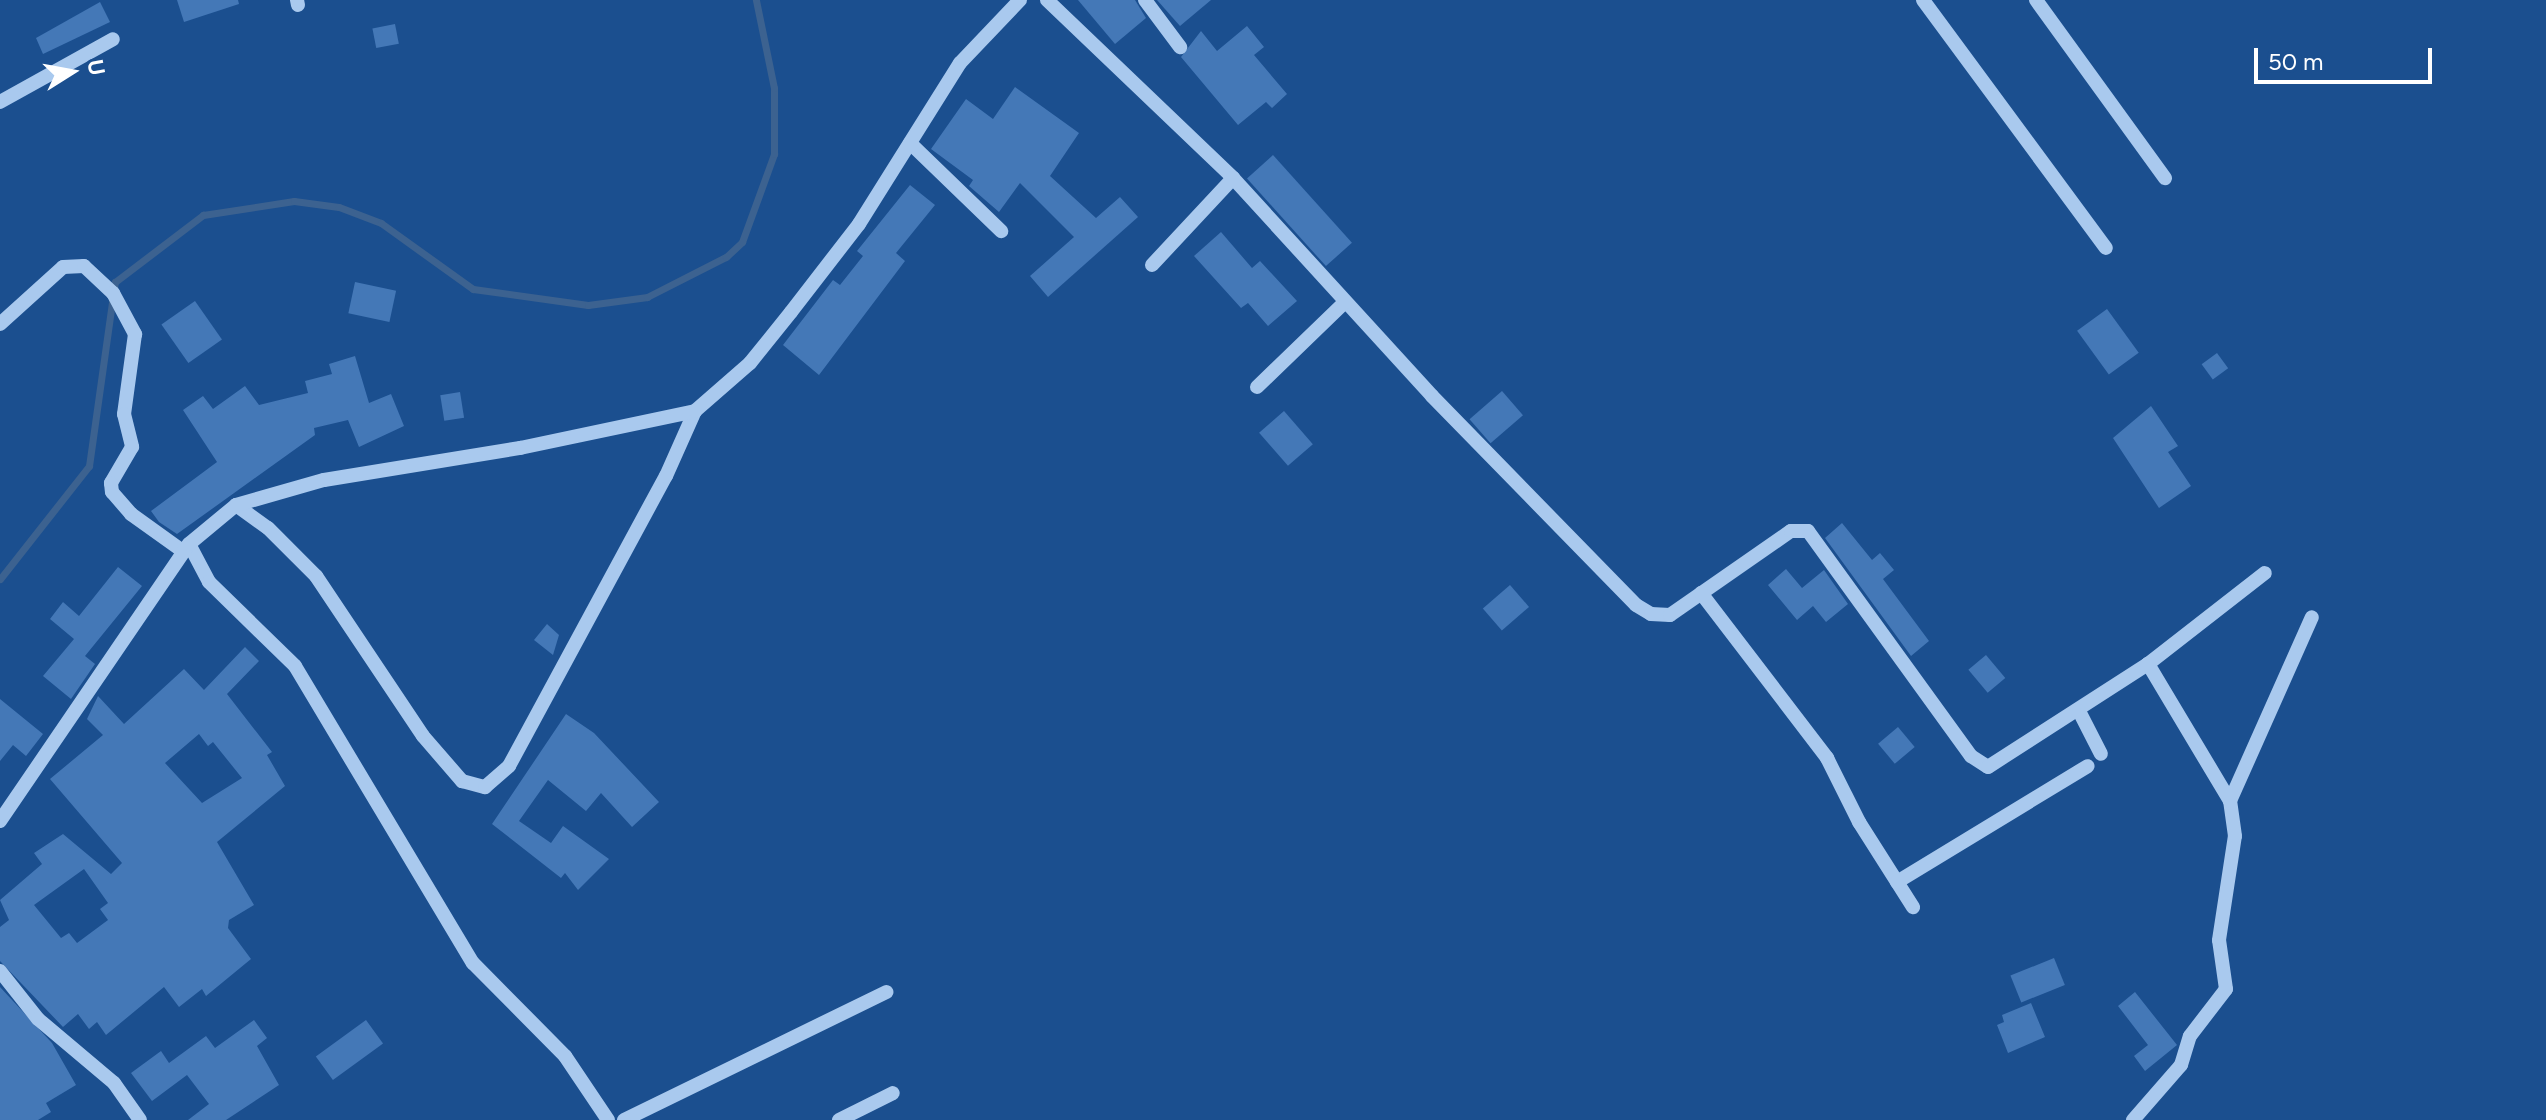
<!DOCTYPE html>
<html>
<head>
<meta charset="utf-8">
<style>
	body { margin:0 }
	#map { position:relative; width:2546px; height:1120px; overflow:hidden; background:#1b4f8f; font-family:Figtree,sans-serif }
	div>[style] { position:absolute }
	.stream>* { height:7px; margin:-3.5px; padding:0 3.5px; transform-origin:3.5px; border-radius:3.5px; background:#3c6290 }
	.building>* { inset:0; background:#4478b7; transform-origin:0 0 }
	.minor>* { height:14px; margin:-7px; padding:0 7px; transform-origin:7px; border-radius:7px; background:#a9c9ee }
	span { translate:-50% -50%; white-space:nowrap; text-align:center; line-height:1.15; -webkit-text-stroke:6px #1b4f8f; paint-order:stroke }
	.north { position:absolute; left:32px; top:32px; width:80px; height:80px; -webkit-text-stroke:6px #1b4f8f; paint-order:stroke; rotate:79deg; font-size:22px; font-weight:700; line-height:32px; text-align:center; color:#fff }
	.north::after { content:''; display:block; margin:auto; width:28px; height:36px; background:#fff; clip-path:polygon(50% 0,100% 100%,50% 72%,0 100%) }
	.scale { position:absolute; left:2254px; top:48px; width:178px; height:36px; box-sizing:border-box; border:4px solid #fff; border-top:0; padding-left:10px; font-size:24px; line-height:28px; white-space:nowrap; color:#fff; -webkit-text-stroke:6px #1b4f8f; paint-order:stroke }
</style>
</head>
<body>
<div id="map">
	<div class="stream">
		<div style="left:0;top:579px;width:144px;rotate:-51.8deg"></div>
		<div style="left:89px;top:466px;width:186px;rotate:-82deg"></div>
		<div style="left:115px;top:282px;width:111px;rotate:-37.3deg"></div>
		<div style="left:203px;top:215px;width:92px;rotate:-8.7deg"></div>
		<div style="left:294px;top:201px;width:45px;rotate:7.6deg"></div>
		<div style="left:339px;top:207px;width:45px;rotate:20.9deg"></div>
		<div style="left:381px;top:223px;width:113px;rotate:35.7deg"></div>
		<div style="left:473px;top:289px;width:116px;rotate:7.9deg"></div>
		<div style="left:588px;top:305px;width:60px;rotate:-7.7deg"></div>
		<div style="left:647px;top:297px;width:89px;rotate:-26.9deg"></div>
		<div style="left:726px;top:257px;width:22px;rotate:-43deg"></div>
		<div style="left:742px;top:242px;width:94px;rotate:-70deg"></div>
		<div style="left:774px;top:154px;width:66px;rotate:-90deg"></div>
		<div style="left:774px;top:88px;width:90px;rotate:-101.6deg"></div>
	</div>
	<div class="building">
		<div style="clip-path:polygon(177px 0,238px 0,239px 4px,184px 22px)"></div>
		<div style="clip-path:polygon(1078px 0,1135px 0,1146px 18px,1115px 44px)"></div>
		<div style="clip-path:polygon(1157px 0,1211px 0,1180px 26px)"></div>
		<div style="clip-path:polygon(100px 2px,110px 22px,43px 54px,36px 38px)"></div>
		<div style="left:395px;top:24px;width:20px;height:23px;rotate:79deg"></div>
		<div style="clip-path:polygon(1247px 26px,1264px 47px,1254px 55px,1287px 94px,1272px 108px,1266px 102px,1238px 125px,1181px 57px,1201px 31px,1217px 51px)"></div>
		<div style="clip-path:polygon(1015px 87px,1079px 133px,1050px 176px,1096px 218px,1120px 197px,1138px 217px,1048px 297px,1030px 276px,1074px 237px,1020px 183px,999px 212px,969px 186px,973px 180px,931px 149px,966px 99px,993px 119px)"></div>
		<div style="left:1273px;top:155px;width:118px;height:35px;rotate:48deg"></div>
		<div style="clip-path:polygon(910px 185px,935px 205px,896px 253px,905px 261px,819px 375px,783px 345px,833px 280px,840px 285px,863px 256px,857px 251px)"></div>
		<div style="clip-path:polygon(1221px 232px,1252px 268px,1260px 261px,1297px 301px,1268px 326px,1248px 303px,1241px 308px,1194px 256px)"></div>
		<div style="left:355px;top:282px;width:42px;height:32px;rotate:12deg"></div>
		<div style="left:195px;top:301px;width:47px;height:41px;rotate:55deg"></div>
		<div style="left:2107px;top:309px;width:54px;height:37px;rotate:54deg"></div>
		<div style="left:2217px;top:353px;width:19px;height:19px;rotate:54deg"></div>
		<div style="clip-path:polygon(355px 356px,369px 403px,391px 394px,404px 426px,359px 447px,348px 420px,314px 428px,315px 435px,177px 534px,159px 522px,151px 511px,217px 462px,183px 410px,203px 396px,213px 409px,245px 386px,259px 405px,308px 393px,305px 381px,332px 374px,329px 364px)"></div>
		<div style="left:1502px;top:391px;width:32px;height:43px;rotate:49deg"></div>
		<div style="left:460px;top:392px;width:26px;height:20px;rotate:81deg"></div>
		<div style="clip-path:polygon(2151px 406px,2178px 446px,2168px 452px,2191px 486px,2159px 508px,2113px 438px)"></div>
		<div style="left:1284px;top:411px;width:44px;height:33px;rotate:49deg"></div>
		<div style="clip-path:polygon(1842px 523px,1872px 560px,1880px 553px,1894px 570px,1883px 579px,1929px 641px,1911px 656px,1825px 538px)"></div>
		<div style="clip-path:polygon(118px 567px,142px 586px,85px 656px,95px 664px,71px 699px,43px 676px,74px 639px,50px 619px,63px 602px,79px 616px)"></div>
		<div style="clip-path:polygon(1786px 569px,1802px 588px,1824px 570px,1848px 604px,1826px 622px,1813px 606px,1797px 620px,1768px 585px)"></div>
		<div style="left:1510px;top:585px;width:29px;height:36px;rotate:49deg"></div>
		<div style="clip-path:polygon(547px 624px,559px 635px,553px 655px,534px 640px)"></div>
		<div style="clip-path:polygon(evenodd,245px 647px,259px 661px,227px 694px,272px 752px,267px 755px,285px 786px,217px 842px,254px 905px,229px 920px,228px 928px,251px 959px,206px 996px,202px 989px,179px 1007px,164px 987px,106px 1035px,97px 1022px,89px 1029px,78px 1014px,63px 1027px,0 961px,0 927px,9px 920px,0 900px,42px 864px,34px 853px,63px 834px,111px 874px,122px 863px,50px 779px,103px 735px,87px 719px,98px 696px,124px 724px,184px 669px,204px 690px,245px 647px,199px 734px,208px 746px,213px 742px,242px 778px,202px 803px,165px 763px,199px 734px,245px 647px,84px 869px,108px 903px,100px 909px,108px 920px,77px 943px,69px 933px,61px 938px,34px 905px,84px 869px)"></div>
		<div style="left:1986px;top:655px;width:30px;height:23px;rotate:50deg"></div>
		<div style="clip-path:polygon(0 699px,43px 734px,26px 756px,13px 745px,0 761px)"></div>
		<div style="clip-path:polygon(566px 714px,594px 733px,659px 802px,632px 827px,601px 793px,586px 811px,548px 780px,519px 821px,551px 843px,563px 826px,609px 859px,578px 890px,565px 873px,561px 878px,492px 824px)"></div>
		<div style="left:1898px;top:727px;width:26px;height:26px;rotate:50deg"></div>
		<div style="left:2054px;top:958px;width:29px;height:47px;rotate:68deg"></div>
		<div style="clip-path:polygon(0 987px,52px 1043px,76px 1085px,46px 1103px,51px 1112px,38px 1120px,0 1120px)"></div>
		<div style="clip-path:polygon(2135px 992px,2177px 1045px,2145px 1071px,2134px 1056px,2148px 1045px,2118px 1006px)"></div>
		<div style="clip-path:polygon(2031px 1003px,2045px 1037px,2008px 1053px,1997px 1025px,2004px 1022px,2002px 1015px)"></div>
		<div style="clip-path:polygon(254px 1020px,267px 1038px,257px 1046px,279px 1085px,226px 1120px,188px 1120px,209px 1104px,187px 1075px,152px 1101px,131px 1073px,161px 1051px,169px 1063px,206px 1036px,215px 1048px)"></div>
		<div style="left:366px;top:1020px;width:29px;height:62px;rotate:54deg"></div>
	</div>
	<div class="minor">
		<div style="left:297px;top:0;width:5px;rotate:79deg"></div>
		<div style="left:1047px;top:0;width:257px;rotate:43.7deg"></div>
		<div style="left:1233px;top:178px;width:295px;rotate:47.6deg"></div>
		<div style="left:1432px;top:396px;width:292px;rotate:45.7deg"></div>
		<div style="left:1636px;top:605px;width:17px;rotate:31deg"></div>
		<div style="left:1651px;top:614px;width:19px;rotate:3deg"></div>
		<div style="left:1670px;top:615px;width:147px;rotate:-34.8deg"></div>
		<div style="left:1791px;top:531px;width:17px"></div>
		<div style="left:1808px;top:531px;width:278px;rotate:54.1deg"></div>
		<div style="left:1971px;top:756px;width:20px;rotate:33deg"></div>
		<div style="left:1988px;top:767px;width:190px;rotate:-32.8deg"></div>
		<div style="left:2148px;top:664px;width:148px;rotate:-37.9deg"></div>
		<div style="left:1145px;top:0;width:59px;rotate:53.3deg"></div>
		<div style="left:1923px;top:0;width:308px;rotate:53.6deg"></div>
		<div style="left:2036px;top:0;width:220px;rotate:54.1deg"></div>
		<div style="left:0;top:102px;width:129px;rotate:-29.1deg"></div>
		<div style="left:910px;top:143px;width:127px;rotate:44deg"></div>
		<div style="left:1152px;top:265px;width:119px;rotate:-47deg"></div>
		<div style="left:0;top:324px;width:85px;rotate:-42.1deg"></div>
		<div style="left:63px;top:267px;width:21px;rotate:-3deg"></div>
		<div style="left:84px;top:266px;width:40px;rotate:43deg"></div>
		<div style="left:113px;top:293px;width:47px;rotate:61.8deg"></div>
		<div style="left:135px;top:334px;width:81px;rotate:97.8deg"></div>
		<div style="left:124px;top:414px;width:34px;rotate:76deg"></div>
		<div style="left:132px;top:447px;width:42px;rotate:120.3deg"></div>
		<div style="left:111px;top:483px;width:9px;rotate:84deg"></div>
		<div style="left:112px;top:492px;width:29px;rotate:49deg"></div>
		<div style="left:131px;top:514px;width:65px;rotate:35.6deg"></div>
		<div style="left:1257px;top:387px;width:122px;rotate:-44deg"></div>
		<div style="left:236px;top:505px;width:39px;rotate:36deg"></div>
		<div style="left:268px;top:528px;width:68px;rotate:45deg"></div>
		<div style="left:316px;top:576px;width:192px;rotate:56.2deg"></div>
		<div style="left:423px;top:736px;width:60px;rotate:49.1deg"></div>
		<div style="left:462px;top:781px;width:24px;rotate:15deg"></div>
		<div style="left:485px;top:787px;width:32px;rotate:-41deg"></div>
		<div style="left:509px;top:766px;width:330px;rotate:-61.6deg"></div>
		<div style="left:666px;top:476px;width:71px;rotate:-66deg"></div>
		<div style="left:189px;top:544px;width:43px;rotate:62.2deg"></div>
		<div style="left:209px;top:582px;width:120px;rotate:44.3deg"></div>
		<div style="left:295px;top:666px;width:346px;rotate:59.1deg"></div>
		<div style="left:473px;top:963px;width:131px;rotate:45.3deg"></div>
		<div style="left:565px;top:1056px;width:77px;rotate:56.1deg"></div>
		<div style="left:1701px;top:593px;width:208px;rotate:52.6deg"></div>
		<div style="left:1827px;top:758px;width:72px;rotate:63.4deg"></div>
		<div style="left:1859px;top:822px;width:101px;rotate:57.6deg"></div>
		<div style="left:2079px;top:711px;width:48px;rotate:62.9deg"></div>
		<div style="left:2230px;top:801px;width:201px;rotate:-66deg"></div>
		<div style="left:0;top:821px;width:335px;rotate:-55.7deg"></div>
		<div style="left:189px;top:544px;width:61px;rotate:-39.7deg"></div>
		<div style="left:236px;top:505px;width:91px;rotate:-15.9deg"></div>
		<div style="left:324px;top:480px;width:199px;rotate:-9.3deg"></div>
		<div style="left:520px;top:448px;width:179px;rotate:-11.9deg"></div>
		<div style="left:695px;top:411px;width:73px;rotate:-41.1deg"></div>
		<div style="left:750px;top:363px;width:65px;rotate:-51.2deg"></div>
		<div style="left:791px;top:312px;width:111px;rotate:-52.3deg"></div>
		<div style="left:859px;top:224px;width:190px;rotate:-57.9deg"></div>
		<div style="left:960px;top:63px;width:87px;rotate:-46.4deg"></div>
		<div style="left:1897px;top:882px;width:223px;rotate:-31.3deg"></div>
		<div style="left:0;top:971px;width:61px;rotate:51.6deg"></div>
		<div style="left:38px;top:1019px;width:99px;rotate:40.1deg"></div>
		<div style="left:114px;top:1083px;width:45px;rotate:54.9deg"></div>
		<div style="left:624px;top:1120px;width:292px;rotate:-26deg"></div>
		<div style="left:839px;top:1120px;width:60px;rotate:-26.6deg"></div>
		<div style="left:2133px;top:1120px;width:73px;rotate:-48.9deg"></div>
		<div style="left:2181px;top:1065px;width:30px;rotate:-73deg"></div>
		<div style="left:2190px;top:1036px;width:59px;rotate:-52.5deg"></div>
		<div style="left:2226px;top:989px;width:49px;rotate:-98.1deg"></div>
		<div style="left:2219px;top:940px;width:105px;rotate:-81.3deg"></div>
		<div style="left:2235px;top:836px;width:35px;rotate:-98deg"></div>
		<div style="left:2230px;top:801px;width:160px;rotate:-120.9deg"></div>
	</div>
	<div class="north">U</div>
	<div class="scale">50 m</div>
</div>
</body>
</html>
